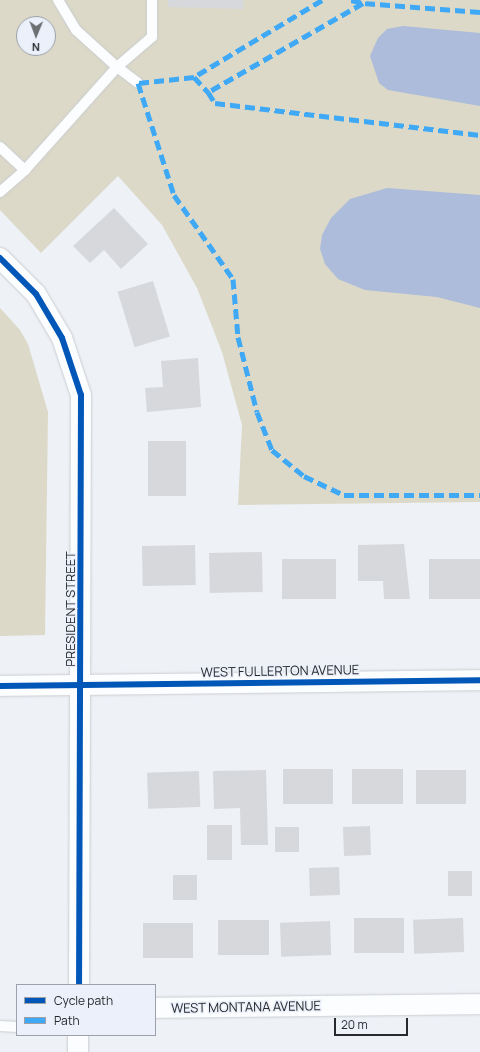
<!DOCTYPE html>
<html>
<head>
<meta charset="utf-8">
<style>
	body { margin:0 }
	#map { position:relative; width:480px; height:1052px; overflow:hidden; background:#eef1f6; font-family:Manrope,sans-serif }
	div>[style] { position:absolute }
	.green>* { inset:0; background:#dcd9c8 }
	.water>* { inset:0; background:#acbcda }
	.building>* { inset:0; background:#d6d8dc; transform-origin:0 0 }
	.roads { filter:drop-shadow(0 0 1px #cacdd1) drop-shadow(0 0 1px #cacdd1) }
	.lane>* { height:10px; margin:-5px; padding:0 5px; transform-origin:5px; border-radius:5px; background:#fcfdfe }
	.street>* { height:20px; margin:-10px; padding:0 10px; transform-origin:10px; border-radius:10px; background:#fcfdfe }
	.quiet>* { height:5px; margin-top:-2.5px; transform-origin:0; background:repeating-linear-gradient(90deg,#3fa9f5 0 10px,transparent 0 15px) }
	.cycleway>* { height:6px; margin:-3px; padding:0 3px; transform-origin:3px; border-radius:3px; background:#0057b8 }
	span { translate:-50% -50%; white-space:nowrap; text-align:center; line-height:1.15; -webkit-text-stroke:3px #ebf0fa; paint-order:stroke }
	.street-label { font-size:13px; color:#27292d }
	.legend { position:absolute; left:16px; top:984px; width:140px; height:52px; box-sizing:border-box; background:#ebf0fa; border:1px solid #9da0a8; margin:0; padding:5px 7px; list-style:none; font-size:12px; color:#27292d }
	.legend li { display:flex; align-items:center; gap:8px; height:20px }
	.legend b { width:20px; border:1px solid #9da0a8 }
	.north { position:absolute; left:16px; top:16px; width:40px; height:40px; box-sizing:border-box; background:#ebf0fa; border:1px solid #9da0a8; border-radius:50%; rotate:181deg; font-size:11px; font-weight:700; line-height:16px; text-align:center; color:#27292d }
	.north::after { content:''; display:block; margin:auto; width:14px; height:18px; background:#6d6f73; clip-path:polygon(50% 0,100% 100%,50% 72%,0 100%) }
	.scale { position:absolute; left:334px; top:1018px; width:74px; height:18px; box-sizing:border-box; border:2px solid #27292d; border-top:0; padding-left:5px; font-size:12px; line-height:14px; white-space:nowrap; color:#27292d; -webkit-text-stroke:3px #ebf0fa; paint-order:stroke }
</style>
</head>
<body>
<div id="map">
	<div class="green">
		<div style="clip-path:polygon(evenodd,0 0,480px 0,480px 502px,238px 505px,242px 425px,222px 352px,197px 288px,162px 225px,118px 176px,41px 253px,0 210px,0 0,24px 24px,48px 24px,48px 48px,24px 48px,24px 24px)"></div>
		<div style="clip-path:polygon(0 308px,20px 330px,28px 344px,48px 412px,45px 635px,0 636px)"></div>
	</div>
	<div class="water">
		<div style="clip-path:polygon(403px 26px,480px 33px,480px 106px,388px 90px,379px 83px,370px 56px,378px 38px,387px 29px)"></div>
		<div style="clip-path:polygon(387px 188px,480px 195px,480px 308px,437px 297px,365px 290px,338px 279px,325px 264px,320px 249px,322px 235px,331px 218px,350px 199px)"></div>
	</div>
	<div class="building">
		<div style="clip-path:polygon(168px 0,243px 0,244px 9px,168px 7px)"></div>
		<div style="clip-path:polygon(114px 208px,148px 244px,121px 269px,104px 250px,90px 263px,73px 246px)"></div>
		<div style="left:153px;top:281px;width:58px;height:37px;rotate:73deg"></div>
		<div style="clip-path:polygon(198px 358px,201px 407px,147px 412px,145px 388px,163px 387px,161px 361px)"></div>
		<div style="left:148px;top:441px;width:38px;height:55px"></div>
		<div style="clip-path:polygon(404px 544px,410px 599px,384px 599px,383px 581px,358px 581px,358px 545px)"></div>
		<div style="left:195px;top:545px;width:40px;height:53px;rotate:89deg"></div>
		<div style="left:262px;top:552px;width:40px;height:53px;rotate:89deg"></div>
		<div style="left:336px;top:559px;width:40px;height:54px;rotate:90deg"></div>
		<div style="left:480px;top:559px;width:40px;height:51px;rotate:90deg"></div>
		<div style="left:333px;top:769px;width:35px;height:50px;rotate:90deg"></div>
		<div style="left:352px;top:769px;width:51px;height:35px"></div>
		<div style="clip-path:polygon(266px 770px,268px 845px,241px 845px,240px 808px,214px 809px,213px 771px)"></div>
		<div style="left:416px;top:770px;width:50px;height:34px"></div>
		<div style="left:199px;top:771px;width:36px;height:52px;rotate:88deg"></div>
		<div style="left:207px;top:825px;width:25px;height:35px"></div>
		<div style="left:370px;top:826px;width:29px;height:27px;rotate:88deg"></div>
		<div style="left:275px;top:827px;width:24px;height:25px"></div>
		<div style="left:339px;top:867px;width:28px;height:30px;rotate:88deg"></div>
		<div style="left:448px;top:871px;width:24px;height:25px"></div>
		<div style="left:173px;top:875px;width:24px;height:25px"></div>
		<div style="left:354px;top:918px;width:50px;height:35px"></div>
		<div style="left:463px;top:918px;width:34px;height:50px;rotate:88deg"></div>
		<div style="left:218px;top:920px;width:51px;height:35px"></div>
		<div style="left:330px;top:921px;width:34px;height:50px;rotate:88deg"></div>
		<div style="left:193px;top:923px;width:35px;height:50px;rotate:90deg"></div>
	</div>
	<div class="roads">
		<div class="lane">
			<div style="left:58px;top:0;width:35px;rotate:59deg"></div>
			<div style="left:76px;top:30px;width:55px;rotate:42.1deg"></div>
			<div style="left:117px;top:67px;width:46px;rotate:-40.6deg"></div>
			<div style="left:152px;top:37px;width:37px;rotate:-90deg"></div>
			<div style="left:0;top:147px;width:34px;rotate:43deg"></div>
			<div style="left:0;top:192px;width:33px;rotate:-41deg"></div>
			<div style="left:25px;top:170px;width:138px;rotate:-48.2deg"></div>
			<div style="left:117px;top:67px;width:26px;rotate:37deg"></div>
			<div style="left:0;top:1026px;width:17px;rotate:3deg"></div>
		</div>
		<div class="street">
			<div style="left:0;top:258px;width:51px;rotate:45deg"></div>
			<div style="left:36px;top:294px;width:51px;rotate:59.4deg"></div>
			<div style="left:62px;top:338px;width:60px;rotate:71.6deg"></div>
			<div style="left:81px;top:395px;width:590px;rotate:90.19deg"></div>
			<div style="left:0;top:686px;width:480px;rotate:-0.7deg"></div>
			<div style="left:155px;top:1008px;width:325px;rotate:-0.7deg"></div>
			<div style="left:78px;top:1052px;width:17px;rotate:-90deg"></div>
		</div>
	</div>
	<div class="quiet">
		<div style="left:322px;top:0;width:149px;rotate:149deg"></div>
		<div style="left:194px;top:77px;width:56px;rotate:173.9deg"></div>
		<div style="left:138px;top:83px;width:118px;rotate:72.2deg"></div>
		<div style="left:174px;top:195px;width:103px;rotate:54.9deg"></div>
		<div style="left:233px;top:279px;width:58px;rotate:85.1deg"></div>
		<div style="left:238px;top:337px;width:77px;rotate:75.8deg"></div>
		<div style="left:257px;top:412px;width:41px;rotate:68.5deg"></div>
		<div style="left:272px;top:450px;width:41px;rotate:39.1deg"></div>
		<div style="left:304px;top:476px;width:44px;rotate:25.4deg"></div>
		<div style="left:344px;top:495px;width:136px"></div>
		<div style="left:351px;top:0;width:12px;rotate:14deg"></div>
		<div style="left:480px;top:12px;width:117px;rotate:-175.6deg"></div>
		<div style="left:363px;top:3px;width:179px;rotate:150.1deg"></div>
		<div style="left:208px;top:92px;width:13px;rotate:58deg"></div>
		<div style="left:215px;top:103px;width:267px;rotate:6.9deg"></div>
		<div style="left:194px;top:77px;width:21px;rotate:47deg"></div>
	</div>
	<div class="cycleway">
		<div style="left:0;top:258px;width:51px;rotate:45deg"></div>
		<div style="left:36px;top:294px;width:51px;rotate:59.4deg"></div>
		<div style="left:62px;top:338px;width:60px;rotate:71.6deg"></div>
		<div style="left:81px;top:395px;width:590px;rotate:90.19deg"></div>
		<div style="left:0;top:686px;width:480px;rotate:-0.7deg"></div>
	</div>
	<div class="street-label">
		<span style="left:70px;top:609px;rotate:-90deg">PRESIDENT STREET</span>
		<span style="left:280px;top:671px;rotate:-1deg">WEST FULLERTON AVENUE</span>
		<span style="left:246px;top:1007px;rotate:-1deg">WEST MONTANA AVENUE</span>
	</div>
	<ul class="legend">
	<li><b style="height:5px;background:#0057b8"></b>Cycle path</li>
	<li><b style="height:5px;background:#3fa9f5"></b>Path</li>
	</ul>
	<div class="north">N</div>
	<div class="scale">20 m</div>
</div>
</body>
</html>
